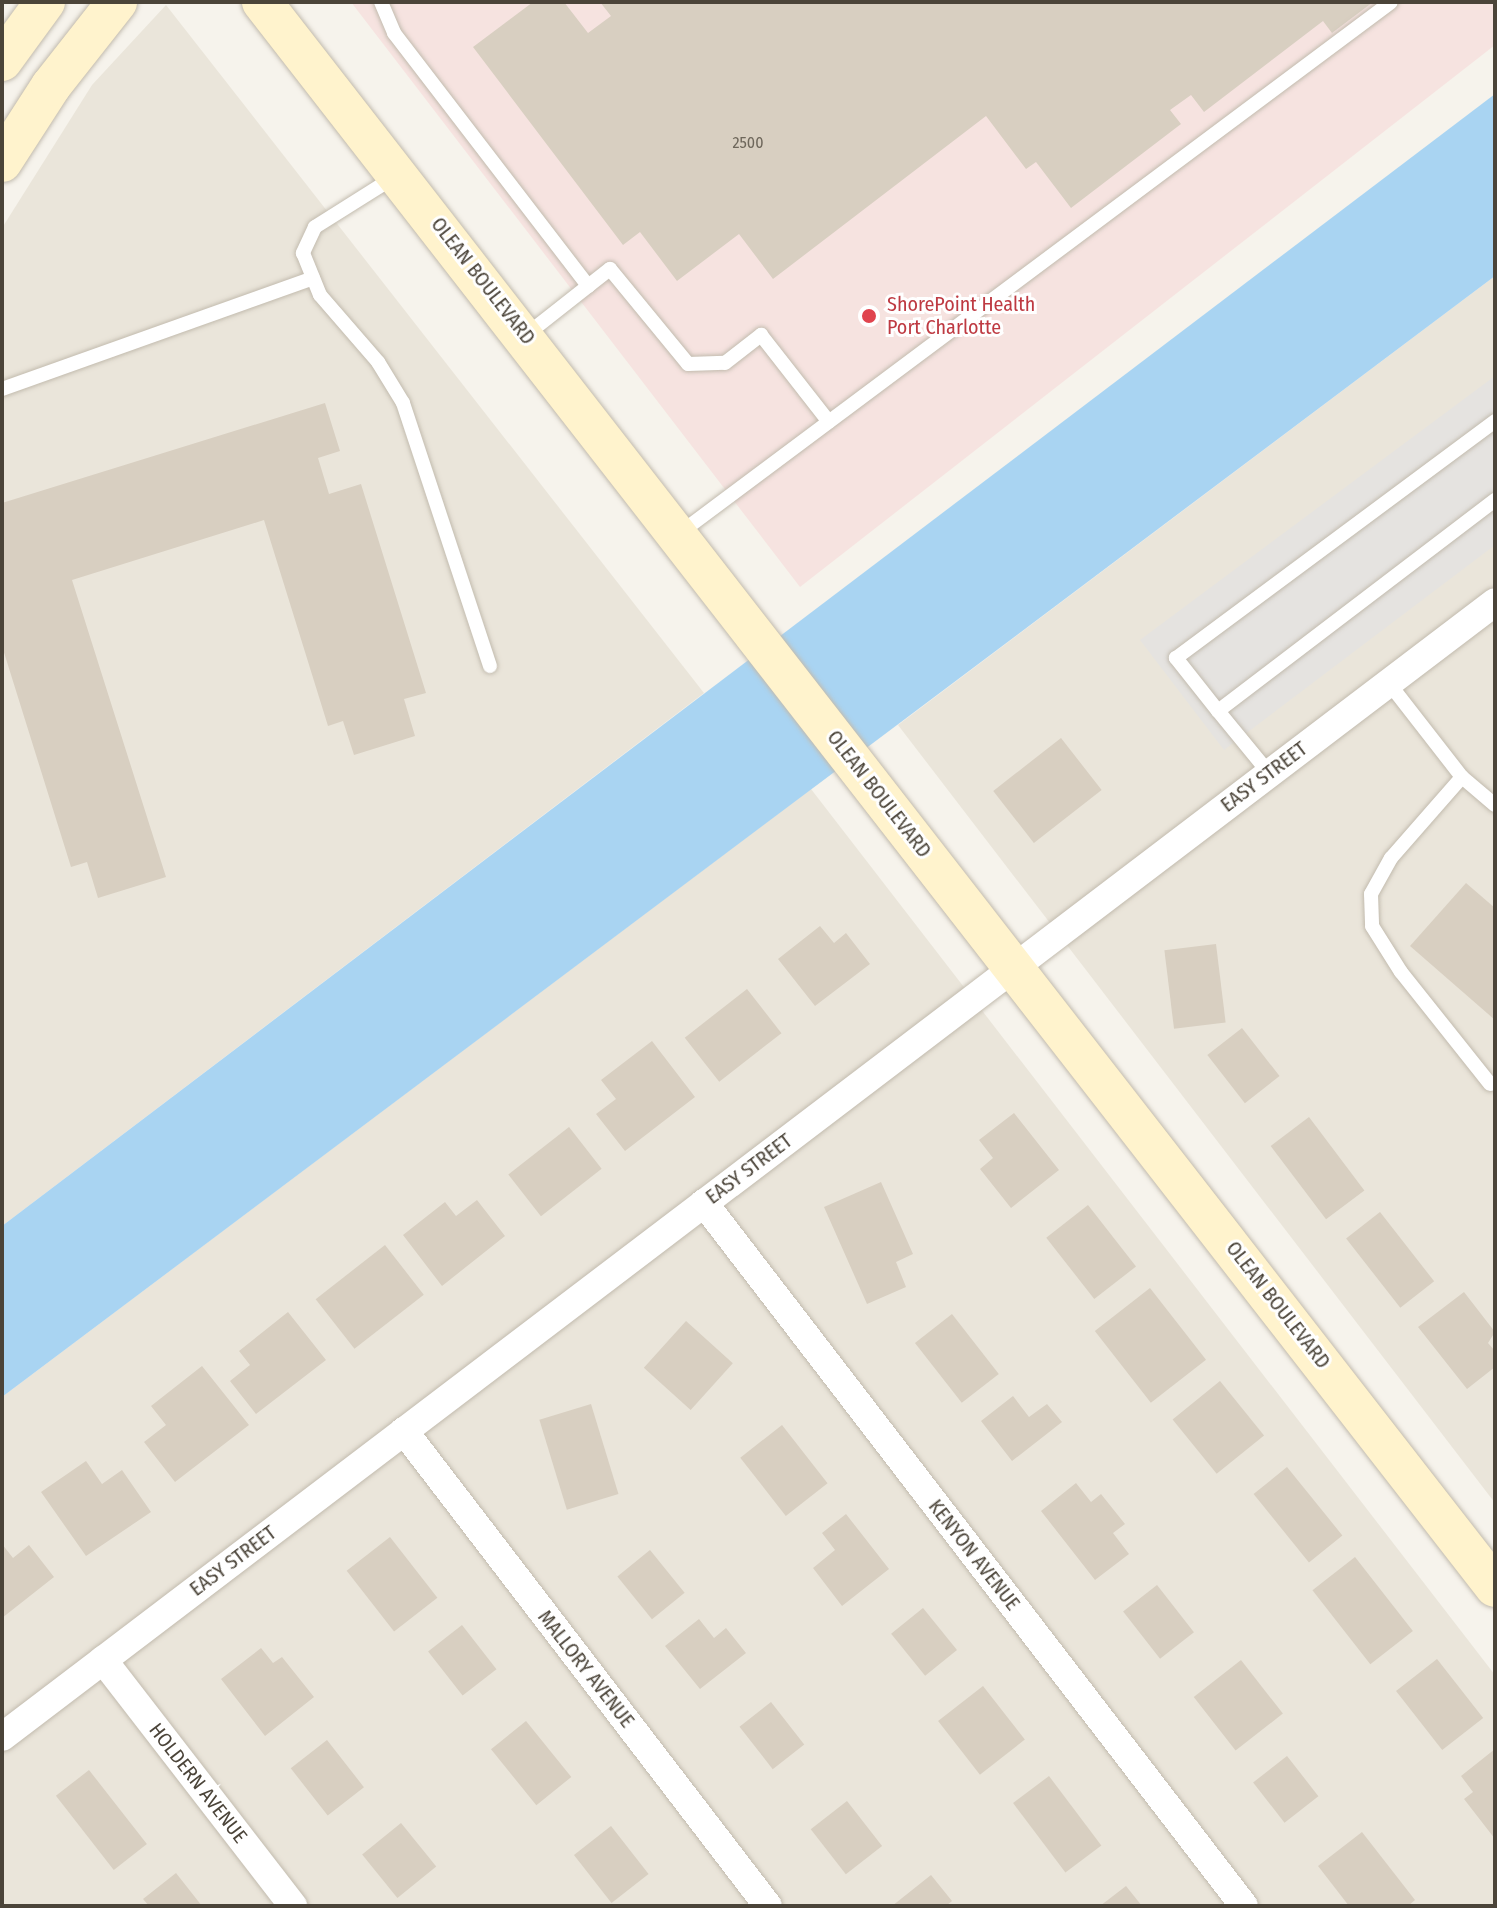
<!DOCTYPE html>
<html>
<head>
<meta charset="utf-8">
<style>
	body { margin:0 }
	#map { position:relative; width:1497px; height:1908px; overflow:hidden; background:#f6f3ec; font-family:"Fira Sans Condensed",sans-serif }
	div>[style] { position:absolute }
	.residential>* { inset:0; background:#eae5da }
	.medical>* { inset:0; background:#f6e3e0 }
	.parking>* { inset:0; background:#e5e3e0 }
	.water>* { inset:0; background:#a9d4f2 }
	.building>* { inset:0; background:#d8cfc1; transform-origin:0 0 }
	.roads { filter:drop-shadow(0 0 2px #c2bbae) drop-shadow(0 0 2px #c2bbae) }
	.lane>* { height:14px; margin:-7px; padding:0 7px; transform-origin:7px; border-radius:7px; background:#fff }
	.street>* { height:28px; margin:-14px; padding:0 14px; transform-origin:14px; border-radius:14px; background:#fff }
	.secondary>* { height:40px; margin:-20px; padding:0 20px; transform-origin:20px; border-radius:20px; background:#fff3cd }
	.dots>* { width:22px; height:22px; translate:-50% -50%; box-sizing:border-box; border:4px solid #fff; border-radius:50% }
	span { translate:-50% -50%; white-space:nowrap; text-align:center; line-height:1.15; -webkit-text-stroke:6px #fff; paint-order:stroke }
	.number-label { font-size:16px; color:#6e675b }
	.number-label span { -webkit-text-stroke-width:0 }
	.street-label { font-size:20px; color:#4b4439 }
	.health-label { font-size:20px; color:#be3a42 }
	.left { translate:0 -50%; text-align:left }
	.frame { position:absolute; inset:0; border:4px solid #4b4439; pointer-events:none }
</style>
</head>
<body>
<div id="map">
	<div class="residential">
		<div style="clip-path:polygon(166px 5px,704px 693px,2px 1226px,2px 228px,92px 85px)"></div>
		<div style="clip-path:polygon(1495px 276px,1495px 1503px,898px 725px)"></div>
		<div style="clip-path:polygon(811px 789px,1495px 1675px,1495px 1906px,2px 1906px,2px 1397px)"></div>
	</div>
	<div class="medical">
		<div style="clip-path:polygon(351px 2px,1495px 2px,1495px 45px,800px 587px)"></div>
	</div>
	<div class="parking">
		<div style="clip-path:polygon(1495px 376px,1495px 545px,1224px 750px,1140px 640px)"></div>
	</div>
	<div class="water">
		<div style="clip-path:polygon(1495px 94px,1495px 276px,2px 1397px,2px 1226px)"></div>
	</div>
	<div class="building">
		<div style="clip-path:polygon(533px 2px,564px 2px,588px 33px,611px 16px,600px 2px,1373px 2px,1332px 33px,1323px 21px,1204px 112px,1191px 95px,1170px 110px,1181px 124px,1071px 208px,1036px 162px,1026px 169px,986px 116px,773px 279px,739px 234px,677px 281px,640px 232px,623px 245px,473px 47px)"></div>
		<div style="clip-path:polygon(325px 403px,340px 451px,318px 458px,329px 494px,361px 484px,426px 693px,404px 699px,415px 736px,354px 755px,343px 721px,328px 726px,264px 520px,72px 580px,166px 877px,98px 898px,87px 862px,71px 867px,2px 646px,2px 503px)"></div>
		<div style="left:1061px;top:738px;width:66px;height:86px;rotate:52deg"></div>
		<div style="clip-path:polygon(1466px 883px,1495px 908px,1495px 1020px,1410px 946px)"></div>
		<div style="clip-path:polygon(820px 926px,834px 943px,846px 933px,870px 964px,815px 1006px,778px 959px)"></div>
		<div style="left:1216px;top:944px;width:79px;height:52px;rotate:83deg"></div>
		<div style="left:747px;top:989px;width:56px;height:79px;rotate:52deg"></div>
		<div style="left:1242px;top:1028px;width:61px;height:44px;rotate:52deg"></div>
		<div style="clip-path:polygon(652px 1041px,695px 1097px,625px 1151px,596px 1114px,616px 1099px,601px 1080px)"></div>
		<div style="clip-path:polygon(1014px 1113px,1059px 1170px,1011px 1208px,980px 1169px,993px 1158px,979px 1140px)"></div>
		<div style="left:1309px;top:1117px;width:92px;height:48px;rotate:53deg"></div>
		<div style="left:569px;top:1127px;width:53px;height:77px;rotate:52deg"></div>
		<div style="clip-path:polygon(881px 1182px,913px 1254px,896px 1262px,906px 1287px,867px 1304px,824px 1207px)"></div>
		<div style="clip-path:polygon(477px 1200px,505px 1236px,442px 1286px,403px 1235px,445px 1202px,456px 1216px)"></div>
		<div style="left:1088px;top:1205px;width:78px;height:53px;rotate:52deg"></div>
		<div style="left:1380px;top:1212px;width:88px;height:43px;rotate:52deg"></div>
		<div style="left:385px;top:1245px;width:63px;height:88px;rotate:52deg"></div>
		<div style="left:1150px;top:1288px;width:91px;height:70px;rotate:52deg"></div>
		<div style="clip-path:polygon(1464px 1292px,1495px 1332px,1488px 1343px,1495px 1351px,1495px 1367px,1467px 1389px,1418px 1327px)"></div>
		<div style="clip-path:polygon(288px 1312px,326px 1360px,256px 1414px,230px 1381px,250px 1365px,239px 1351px)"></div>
		<div style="left:952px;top:1314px;width:76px;height:47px;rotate:52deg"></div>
		<div style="left:686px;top:1321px;width:63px;height:63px;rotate:42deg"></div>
		<div style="clip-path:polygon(202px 1366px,249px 1425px,175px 1482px,144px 1442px,166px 1425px,151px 1406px)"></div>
		<div style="left:1220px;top:1381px;width:70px;height:61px;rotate:51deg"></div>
		<div style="clip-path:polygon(1013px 1396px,1029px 1417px,1047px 1404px,1062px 1422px,1012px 1461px,981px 1421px)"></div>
		<div style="left:591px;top:1404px;width:94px;height:54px;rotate:73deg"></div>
		<div style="left:782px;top:1425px;width:74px;height:53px;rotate:52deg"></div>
		<div style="clip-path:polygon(86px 1461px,102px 1484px,122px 1470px,151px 1512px,86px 1556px,41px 1492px)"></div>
		<div style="left:1287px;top:1467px;width:88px;height:43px;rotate:51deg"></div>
		<div style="clip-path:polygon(1076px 1483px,1091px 1502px,1101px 1494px,1125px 1524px,1113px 1533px,1129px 1554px,1095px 1580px,1041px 1511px)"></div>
		<div style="clip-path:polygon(846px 1514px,889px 1569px,842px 1606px,813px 1568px,835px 1550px,822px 1533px)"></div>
		<div style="left:390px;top:1537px;width:77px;height:55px;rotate:52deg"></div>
		<div style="clip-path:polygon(2px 1544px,13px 1558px,29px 1545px,54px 1577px,2px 1618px)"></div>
		<div style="left:650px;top:1550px;width:55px;height:42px;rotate:51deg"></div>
		<div style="left:1355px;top:1557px;width:94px;height:54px;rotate:52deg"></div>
		<div style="left:1157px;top:1585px;width:60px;height:43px;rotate:52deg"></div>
		<div style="left:923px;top:1608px;width:54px;height:41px;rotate:51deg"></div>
		<div style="clip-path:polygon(699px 1619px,714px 1638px,726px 1628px,746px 1653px,700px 1689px,665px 1646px)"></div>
		<div style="left:462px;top:1625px;width:56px;height:43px;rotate:52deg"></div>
		<div style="clip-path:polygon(261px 1648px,273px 1663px,282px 1657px,314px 1697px,265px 1736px,221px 1679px)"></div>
		<div style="left:1437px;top:1659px;width:75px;height:52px;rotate:52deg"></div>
		<div style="left:1241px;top:1660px;width:68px;height:60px;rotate:52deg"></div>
		<div style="left:983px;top:1686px;width:68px;height:57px;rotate:52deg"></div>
		<div style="left:771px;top:1702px;width:54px;height:40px;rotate:52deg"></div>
		<div style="left:526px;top:1721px;width:72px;height:45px;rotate:51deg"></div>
		<div style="left:327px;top:1740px;width:60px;height:46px;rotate:52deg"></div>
		<div style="clip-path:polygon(1495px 1749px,1495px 1839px,1464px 1799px,1473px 1792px,1461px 1776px)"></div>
		<div style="left:1287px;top:1756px;width:51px;height:43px;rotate:52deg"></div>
		<div style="left:89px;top:1770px;width:94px;height:42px;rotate:52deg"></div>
		<div style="left:1049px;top:1776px;width:87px;height:45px;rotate:53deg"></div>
		<div style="left:847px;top:1801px;width:57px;height:46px;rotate:52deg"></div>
		<div style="left:401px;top:1823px;width:56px;height:50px;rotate:51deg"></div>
		<div style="left:611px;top:1826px;width:61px;height:47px;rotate:52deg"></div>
		<div style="clip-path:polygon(1362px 1832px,1415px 1900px,1408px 1906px,1349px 1906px,1318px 1866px)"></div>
		<div style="clip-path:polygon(176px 1873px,202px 1906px,149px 1906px,143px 1899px)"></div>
		<div style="clip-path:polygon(931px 1875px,952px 1901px,946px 1906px,892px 1906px)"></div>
		<div style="clip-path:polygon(1126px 1886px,1142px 1906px,1100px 1906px)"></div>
	</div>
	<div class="roads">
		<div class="lane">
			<div style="left:381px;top:2px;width:34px;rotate:67deg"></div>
			<div style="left:394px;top:33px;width:319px;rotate:52.5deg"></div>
			<div style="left:396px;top:176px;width:96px;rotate:147.8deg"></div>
			<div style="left:315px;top:227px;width:29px;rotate:115deg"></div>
			<div style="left:303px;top:253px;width:45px;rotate:68deg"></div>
			<div style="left:320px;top:295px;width:89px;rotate:49.1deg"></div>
			<div style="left:378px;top:362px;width:48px;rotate:58.6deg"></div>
			<div style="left:403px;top:403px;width:277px;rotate:71.7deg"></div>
			<div style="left:526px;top:335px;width:107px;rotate:-38.2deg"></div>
			<div style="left:610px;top:269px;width:123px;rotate:50.6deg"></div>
			<div style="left:688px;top:364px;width:37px;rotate:-2deg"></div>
			<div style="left:725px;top:363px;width:46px;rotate:-37.9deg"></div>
			<div style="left:761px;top:335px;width:110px;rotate:52deg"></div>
			<div style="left:2px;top:389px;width:330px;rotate:-19.6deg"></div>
			<div style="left:680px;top:533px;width:887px;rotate:-36.75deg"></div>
			<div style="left:1388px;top:682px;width:120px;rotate:52.1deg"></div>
			<div style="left:1462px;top:777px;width:43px;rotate:40.3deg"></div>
			<div style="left:1218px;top:711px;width:68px;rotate:-128.4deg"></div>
			<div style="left:1176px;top:658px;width:397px;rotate:-36.6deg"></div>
			<div style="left:1269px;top:773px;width:80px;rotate:-129.4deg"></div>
			<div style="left:1218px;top:711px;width:348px;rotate:-37.3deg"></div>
			<div style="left:1462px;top:777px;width:108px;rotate:131.2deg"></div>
			<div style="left:1391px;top:858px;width:41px;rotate:119.1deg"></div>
			<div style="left:1371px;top:894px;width:32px;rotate:88deg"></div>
			<div style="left:1372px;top:926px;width:54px;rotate:57.8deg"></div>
			<div style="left:1401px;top:972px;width:143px;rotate:51.5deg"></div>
		</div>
		<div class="street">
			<div style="left:704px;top:1203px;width:886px;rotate:52.47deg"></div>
			<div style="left:404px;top:1431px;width:598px;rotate:52.54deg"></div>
			<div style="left:103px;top:1660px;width:311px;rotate:52.3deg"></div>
			<div style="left:2px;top:1737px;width:1875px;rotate:-37.24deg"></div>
		</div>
		<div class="secondary">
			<div style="left:262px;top:2px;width:2008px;rotate:52.12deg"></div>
			<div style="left:2px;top:61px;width:73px;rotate:-53.9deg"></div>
			<div style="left:2px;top:162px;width:90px;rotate:-57.2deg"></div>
			<div style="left:51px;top:86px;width:107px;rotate:-51.8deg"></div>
		</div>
	</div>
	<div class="dots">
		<div style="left:869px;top:316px;background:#e0444e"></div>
	</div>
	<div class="number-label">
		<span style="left:748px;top:143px">2500</span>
	</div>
	<div class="street-label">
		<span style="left:483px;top:281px;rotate:52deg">OLEAN BOULEVARD</span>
		<span style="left:1264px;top:777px;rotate:-37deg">EASY STREET</span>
		<span style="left:879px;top:794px;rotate:52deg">OLEAN BOULEVARD</span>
		<span style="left:749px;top:1169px;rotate:-37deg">EASY STREET</span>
		<span style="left:1278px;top:1305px;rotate:52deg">OLEAN BOULEVARD</span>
		<span style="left:974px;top:1555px;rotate:52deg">KENYON AVENUE</span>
		<span style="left:233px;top:1561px;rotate:-37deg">EASY STREET</span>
		<span style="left:586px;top:1669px;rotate:52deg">MALLORY AVENUE</span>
		<span style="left:198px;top:1783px;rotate:52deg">HOLDERN AVENUE</span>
	</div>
	<div class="health-label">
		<span class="left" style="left:887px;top:316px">ShorePoint Health<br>Port Charlotte</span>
	</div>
	<div class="frame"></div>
</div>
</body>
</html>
